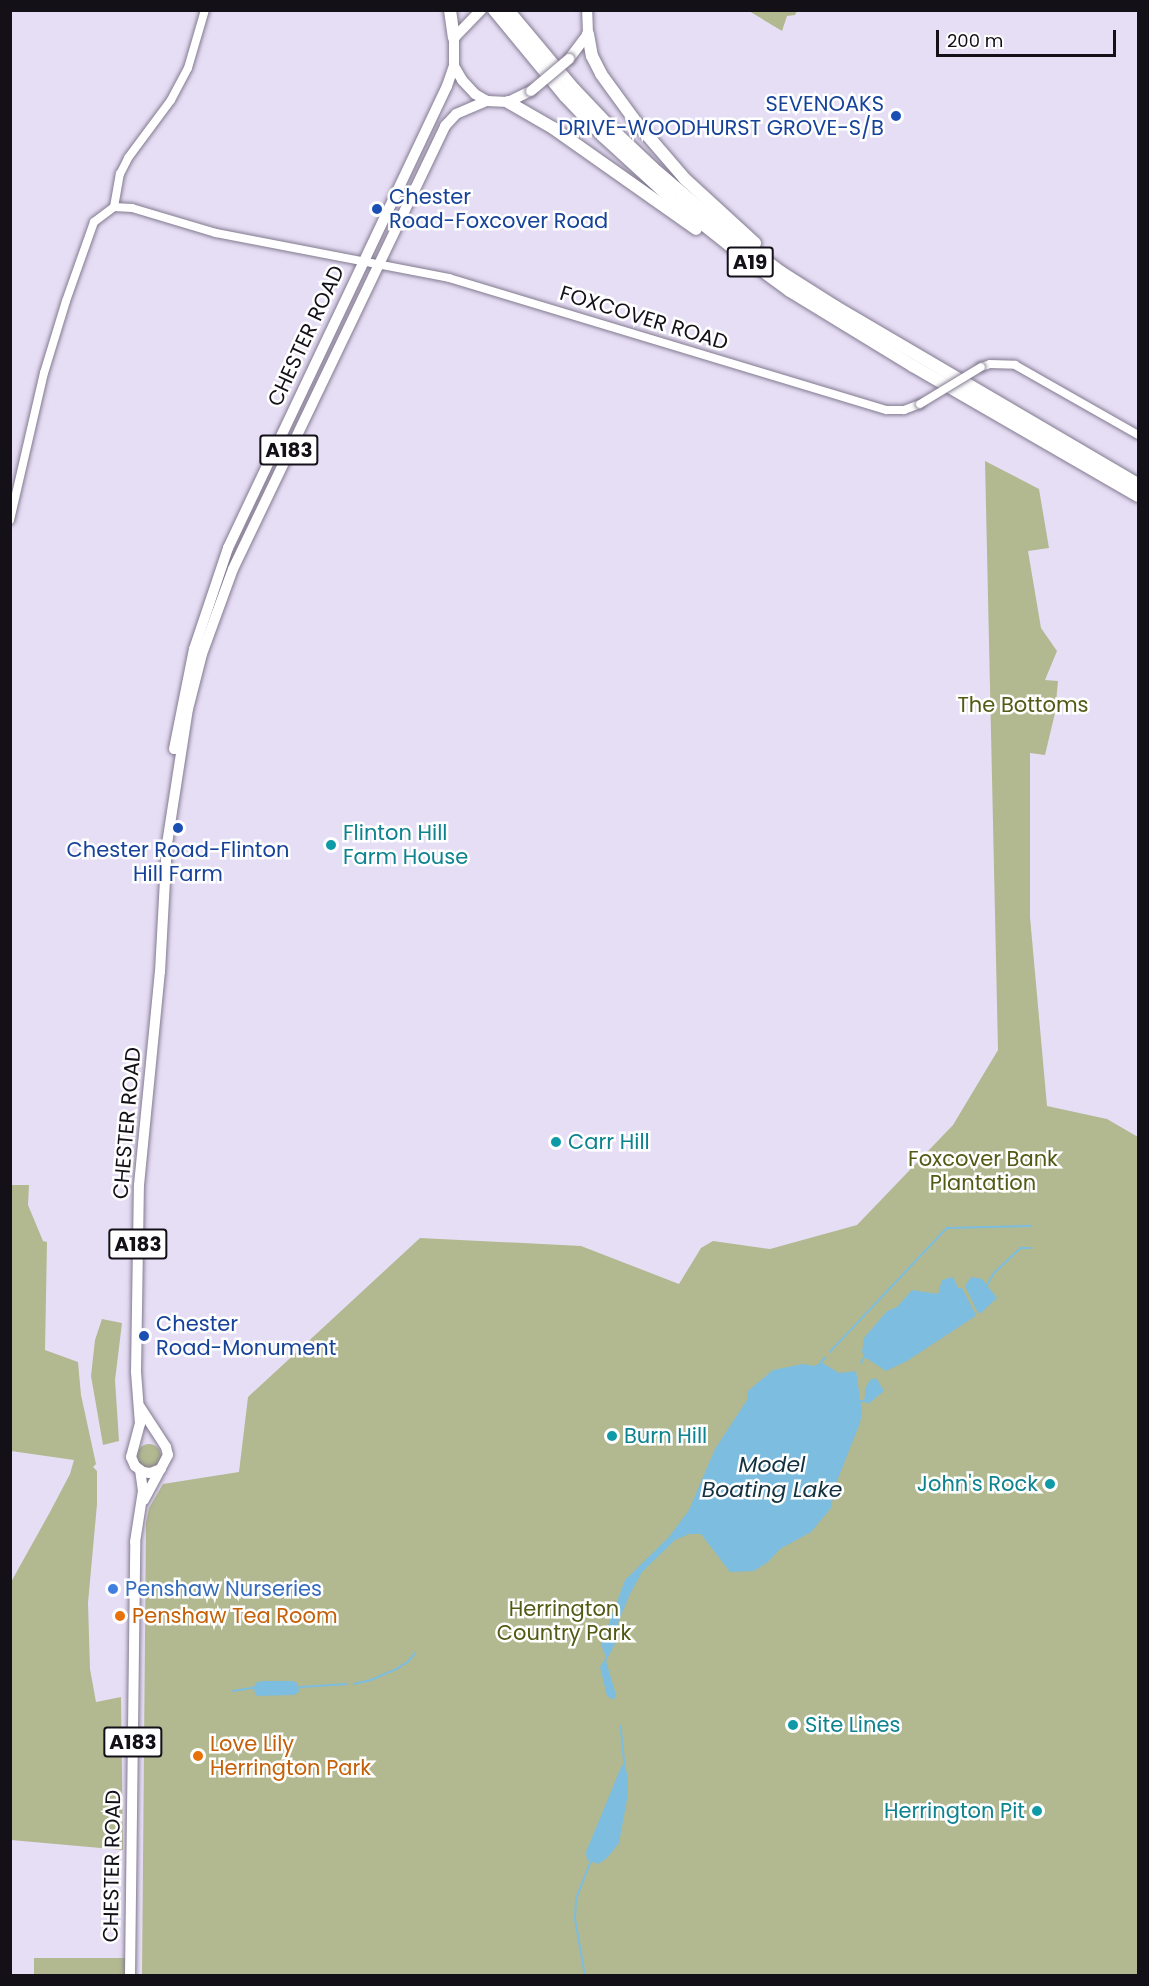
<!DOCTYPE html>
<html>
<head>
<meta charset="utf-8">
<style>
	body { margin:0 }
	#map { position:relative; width:1149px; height:1986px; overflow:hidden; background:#e6def5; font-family:Poppins,sans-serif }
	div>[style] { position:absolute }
	.green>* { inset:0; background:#b2b990; transform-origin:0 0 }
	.round { border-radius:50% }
	.water>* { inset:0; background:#7cbde0 }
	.stream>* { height:1.5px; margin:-0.75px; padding:0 0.75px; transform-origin:0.75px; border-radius:0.75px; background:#7cbde0 }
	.roads { filter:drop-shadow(0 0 2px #827a8f) drop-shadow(0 0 2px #827a8f) }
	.tertiary>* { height:8px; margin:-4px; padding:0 4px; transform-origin:4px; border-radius:4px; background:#fff }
	.primary>* { height:10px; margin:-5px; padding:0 5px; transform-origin:5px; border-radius:5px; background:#fff }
	.trunk>* { height:12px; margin:-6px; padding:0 6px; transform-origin:6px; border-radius:6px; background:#fff }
	.bridges { filter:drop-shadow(0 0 2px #827a8f) drop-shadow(0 0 2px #827a8f) }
	.tertiary-bridge>* { height:8px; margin:-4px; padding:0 4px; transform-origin:4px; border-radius:4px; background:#fff }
	.primary-bridge>* { height:10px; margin:-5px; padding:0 5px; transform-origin:5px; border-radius:5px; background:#fff }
	.dots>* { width:16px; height:16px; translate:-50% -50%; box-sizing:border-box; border:3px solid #fff; border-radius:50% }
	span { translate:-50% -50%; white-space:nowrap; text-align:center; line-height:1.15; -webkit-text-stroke:5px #fff; paint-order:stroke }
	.shield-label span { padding:2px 4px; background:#fff; border:2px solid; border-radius:4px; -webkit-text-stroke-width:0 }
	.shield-label { font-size:20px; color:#131018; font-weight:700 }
	.transit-label { font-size:21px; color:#164399 }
	.right { translate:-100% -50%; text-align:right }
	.left { translate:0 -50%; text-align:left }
	.street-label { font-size:21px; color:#131018 }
	.park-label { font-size:21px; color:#535a15 }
	.culture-label { font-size:21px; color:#0d838f }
	.shop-label { font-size:21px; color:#366cbe }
	.food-label { font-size:21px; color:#c56008 }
	.water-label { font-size:22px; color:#133140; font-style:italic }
	.frame { position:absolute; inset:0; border:12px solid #131018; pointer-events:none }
	.scale { position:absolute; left:936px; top:30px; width:180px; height:27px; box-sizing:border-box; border:3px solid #131018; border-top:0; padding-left:8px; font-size:18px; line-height:21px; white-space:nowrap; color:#131018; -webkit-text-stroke:4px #fff; paint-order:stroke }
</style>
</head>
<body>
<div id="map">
	<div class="green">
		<div style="clip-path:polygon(749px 11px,797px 11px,795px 15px,787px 16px,782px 31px)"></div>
		<div style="clip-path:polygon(985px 461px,1039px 489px,1049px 548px,1028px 551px,1041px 628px,1057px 651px,1045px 680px,1058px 681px,1055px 713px,1045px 755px,1030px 753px,1030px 917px,1047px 1106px,1107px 1119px,1138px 1137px,1138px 1975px,142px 1976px,146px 1523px,149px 1508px,163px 1484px,239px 1472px,248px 1397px,420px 1238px,581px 1246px,679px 1284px,701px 1248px,713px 1241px,770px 1249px,857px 1225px,953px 1125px,998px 1050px)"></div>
		<div style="clip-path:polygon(11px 1185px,29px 1185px,28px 1205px,43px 1241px,47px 1242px,45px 1350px,78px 1362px,81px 1395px,96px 1464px,93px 1467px,97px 1471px,97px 1504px,88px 1603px,90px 1669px,96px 1702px,121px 1697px,123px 1850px,11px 1840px,11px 1582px,50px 1512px,70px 1474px,74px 1460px,11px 1451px)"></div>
		<div style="clip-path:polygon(102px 1319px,122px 1323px,115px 1380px,119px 1441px,103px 1445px,91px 1376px,95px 1340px)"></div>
		<div class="round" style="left:137px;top:1444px;width:24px;height:24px"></div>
		<div style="left:34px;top:1958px;width:91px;height:18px"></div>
	</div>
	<div class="water">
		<div style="clip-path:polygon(953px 1277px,958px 1288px,962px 1288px,976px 1315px,974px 1317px,907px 1361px,886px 1371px,866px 1358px,862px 1352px,864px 1338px,887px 1311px,897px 1307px,912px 1290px,938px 1294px,942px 1280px)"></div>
		<div style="clip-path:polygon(971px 1277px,982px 1279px,997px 1298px,981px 1313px,978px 1313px,965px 1286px)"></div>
		<div style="clip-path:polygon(821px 1362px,839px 1373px,856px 1371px,862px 1412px,860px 1423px,835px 1486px,831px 1508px,811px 1532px,780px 1549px,768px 1562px,754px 1571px,730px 1572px,701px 1534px,689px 1534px,675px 1540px,642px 1572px,630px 1594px,617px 1625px,616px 1642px,606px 1661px,616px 1695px,614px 1700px,607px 1696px,600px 1667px,606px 1657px,601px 1645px,625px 1580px,669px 1537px,689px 1510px,715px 1449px,747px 1400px,748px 1391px,773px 1370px,803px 1364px,815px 1366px)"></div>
		<div style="clip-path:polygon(876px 1378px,884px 1391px,868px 1404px,864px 1401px,866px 1387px,870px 1380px)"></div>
		<div style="clip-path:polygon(264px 1681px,293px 1681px,297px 1683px,300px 1691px,294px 1695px,257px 1696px,253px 1688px,257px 1682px)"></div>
		<div style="clip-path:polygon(622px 1765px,625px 1766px,628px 1777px,628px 1794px,619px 1843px,607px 1858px,598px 1864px,587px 1860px,586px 1852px)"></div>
	</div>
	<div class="stream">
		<div style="left:986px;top:1287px;width:16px;rotate:-60deg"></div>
		<div style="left:994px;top:1273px;width:37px;rotate:-43deg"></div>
		<div style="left:1021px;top:1248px;width:9px"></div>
		<div style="left:830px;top:1352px;width:170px;rotate:-46.7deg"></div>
		<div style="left:947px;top:1228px;width:84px;rotate:-1.4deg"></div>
		<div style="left:821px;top:1362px;width:6px;rotate:-45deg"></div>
		<div style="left:861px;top:1363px;width:8px;rotate:-60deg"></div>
		<div style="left:861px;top:1401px;width:3px"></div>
		<div style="left:354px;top:1684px;width:17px;rotate:-13deg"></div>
		<div style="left:371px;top:1680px;width:26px;rotate:-23deg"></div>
		<div style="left:395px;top:1670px;width:15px;rotate:-32deg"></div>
		<div style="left:408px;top:1662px;width:11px;rotate:-52deg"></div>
		<div style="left:300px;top:1687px;width:47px;rotate:-3.7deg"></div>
		<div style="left:233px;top:1691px;width:20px;rotate:-9deg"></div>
		<div style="left:621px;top:1726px;width:40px;rotate:84.3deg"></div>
		<div style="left:585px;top:1976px;width:58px;rotate:-100deg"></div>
		<div style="left:575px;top:1919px;width:20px;rotate:-87deg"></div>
		<div style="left:576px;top:1899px;width:41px;rotate:-68.5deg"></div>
	</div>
	<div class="roads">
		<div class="tertiary">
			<div style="left:114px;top:207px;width:34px;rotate:-80deg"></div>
			<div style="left:120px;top:174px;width:18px;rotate:-63deg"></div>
			<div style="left:128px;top:158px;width:72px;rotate:-53.4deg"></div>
			<div style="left:171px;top:100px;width:36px;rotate:-62deg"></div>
			<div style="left:188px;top:68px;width:60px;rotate:-73.7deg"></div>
			<div style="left:981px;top:367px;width:9px;rotate:-18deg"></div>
			<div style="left:990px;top:364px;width:25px;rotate:2deg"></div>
			<div style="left:1015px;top:365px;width:142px;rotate:29.6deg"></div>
			<div style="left:10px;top:520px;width:151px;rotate:-77deg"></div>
			<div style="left:44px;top:373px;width:75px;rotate:-73deg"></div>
			<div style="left:66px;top:301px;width:84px;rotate:-70.5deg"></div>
			<div style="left:94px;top:222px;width:25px;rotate:-37deg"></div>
			<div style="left:114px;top:207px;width:18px;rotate:3deg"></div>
			<div style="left:132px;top:208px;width:88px;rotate:16.6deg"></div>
			<div style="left:216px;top:233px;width:237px;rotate:10.9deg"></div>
			<div style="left:449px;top:278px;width:457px;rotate:16.8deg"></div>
			<div style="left:887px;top:410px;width:17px"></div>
			<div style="left:904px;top:410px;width:17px;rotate:-21deg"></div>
		</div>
		<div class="primary">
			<div style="left:481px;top:10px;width:39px;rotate:134deg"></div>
			<div style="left:454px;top:38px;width:28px;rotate:90deg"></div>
			<div style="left:454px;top:66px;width:16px;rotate:60deg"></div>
			<div style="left:462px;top:80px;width:19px;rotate:47deg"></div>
			<div style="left:475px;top:94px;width:14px;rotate:30deg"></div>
			<div style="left:487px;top:101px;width:21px;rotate:3deg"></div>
			<div style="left:508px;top:102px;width:25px;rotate:-26deg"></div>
			<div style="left:569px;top:59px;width:31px;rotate:-53deg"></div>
			<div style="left:588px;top:34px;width:24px;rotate:-92deg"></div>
			<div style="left:174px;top:749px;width:102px;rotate:-78.7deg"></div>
			<div style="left:194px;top:649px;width:107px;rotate:-71.4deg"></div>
			<div style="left:228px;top:548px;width:511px;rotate:-64.64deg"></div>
			<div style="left:447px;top:86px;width:21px;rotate:-71deg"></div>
			<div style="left:140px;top:1407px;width:48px;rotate:57deg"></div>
			<div style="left:166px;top:1447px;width:8px;rotate:76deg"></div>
			<div style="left:168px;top:1455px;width:51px;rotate:118.1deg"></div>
			<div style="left:161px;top:1469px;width:12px;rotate:160deg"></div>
			<div style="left:150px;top:1473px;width:7px;rotate:-172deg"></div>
			<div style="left:143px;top:1472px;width:10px;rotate:-143deg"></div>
			<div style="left:135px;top:1466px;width:10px;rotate:-114deg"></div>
			<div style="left:131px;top:1457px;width:34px;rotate:-75deg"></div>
			<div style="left:140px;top:1424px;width:52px;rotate:-94.4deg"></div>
			<div style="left:136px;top:1372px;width:187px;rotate:-89.1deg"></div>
			<div style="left:139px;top:1185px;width:214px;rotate:-84.4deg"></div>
			<div style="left:160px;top:972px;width:128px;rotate:-86.9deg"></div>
			<div style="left:167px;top:844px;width:137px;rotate:-81.2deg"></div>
			<div style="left:188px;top:709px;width:57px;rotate:-75.7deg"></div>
			<div style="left:202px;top:654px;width:90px;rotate:-70deg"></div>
			<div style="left:233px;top:569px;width:491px;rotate:-64.4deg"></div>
			<div style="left:445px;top:126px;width:16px;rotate:-47deg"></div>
			<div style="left:456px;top:114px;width:34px;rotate:-23deg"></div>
			<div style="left:130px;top:1976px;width:434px;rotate:-89.3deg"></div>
			<div style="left:135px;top:1542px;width:52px;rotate:-81.1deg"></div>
			<div style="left:143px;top:1491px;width:21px;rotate:-98deg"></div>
		</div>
		<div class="trunk">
			<div style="left:450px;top:10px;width:28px;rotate:82deg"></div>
			<div style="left:494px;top:10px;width:112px;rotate:50.5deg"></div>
			<div style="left:565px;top:96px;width:57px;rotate:46.4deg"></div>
			<div style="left:604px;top:137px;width:96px;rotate:42.5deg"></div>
			<div style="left:675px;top:202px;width:100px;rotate:38.5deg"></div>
			<div style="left:753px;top:264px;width:46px;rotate:36.1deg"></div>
			<div style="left:790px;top:291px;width:144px;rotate:31.4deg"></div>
			<div style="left:913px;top:366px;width:260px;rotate:30deg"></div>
			<div style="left:508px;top:10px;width:103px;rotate:50.1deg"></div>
			<div style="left:574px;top:89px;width:57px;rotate:46.4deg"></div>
			<div style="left:613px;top:130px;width:55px;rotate:43.5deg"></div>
			<div style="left:653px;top:168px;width:100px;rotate:40.5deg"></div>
			<div style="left:729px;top:233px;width:65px;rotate:36.9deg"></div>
			<div style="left:781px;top:272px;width:65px;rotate:32.5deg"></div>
			<div style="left:836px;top:307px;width:350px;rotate:30.4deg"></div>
			<div style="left:588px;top:34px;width:22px;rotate:80deg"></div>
			<div style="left:592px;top:56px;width:20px;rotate:63deg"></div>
			<div style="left:601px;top:74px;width:59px;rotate:53.9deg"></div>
			<div style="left:636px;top:122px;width:75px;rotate:49.3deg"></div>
			<div style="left:685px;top:179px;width:95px;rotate:42.4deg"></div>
			<div style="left:508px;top:102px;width:52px;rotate:30deg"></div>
			<div style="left:553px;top:128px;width:175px;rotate:35.2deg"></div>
		</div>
	</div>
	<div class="bridges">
		<div class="tertiary-bridge">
			<div style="left:920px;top:404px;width:71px;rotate:-31.2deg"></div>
		</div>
		<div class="primary-bridge">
			<div style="left:531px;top:91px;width:50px;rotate:-40.1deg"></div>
		</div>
	</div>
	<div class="dots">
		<div style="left:896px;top:116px;background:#1a4fb4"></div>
		<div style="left:377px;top:209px;background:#1a4fb4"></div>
		<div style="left:178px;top:828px;background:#1a4fb4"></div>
		<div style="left:331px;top:845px;background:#0f9aa8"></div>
		<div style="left:556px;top:1142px;background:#0f9aa8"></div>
		<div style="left:144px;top:1336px;background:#1a4fb4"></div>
		<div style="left:612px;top:1436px;background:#0f9aa8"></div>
		<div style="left:1050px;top:1484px;background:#0f9aa8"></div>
		<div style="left:113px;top:1589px;background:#3f7fe0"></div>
		<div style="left:120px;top:1616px;background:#e8710a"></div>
		<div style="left:793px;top:1725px;background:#0f9aa8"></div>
		<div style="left:198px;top:1756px;background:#e8710a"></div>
		<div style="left:1037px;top:1811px;background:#0f9aa8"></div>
	</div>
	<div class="shield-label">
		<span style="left:750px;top:262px">A19</span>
		<span style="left:289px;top:450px">A183</span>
		<span style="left:138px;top:1244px">A183</span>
		<span style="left:133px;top:1742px">A183</span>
	</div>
	<div class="transit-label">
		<span class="right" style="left:884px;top:116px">SEVENOAKS<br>DRIVE-WOODHURST GROVE-S/B</span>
		<span class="left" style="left:389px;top:209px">Chester<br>Road-Foxcover Road</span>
		<span style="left:178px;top:862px">Chester Road-Flinton<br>Hill Farm</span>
		<span class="left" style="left:156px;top:1336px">Chester<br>Road-Monument</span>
	</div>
	<div class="street-label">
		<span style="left:644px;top:318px;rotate:17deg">FOXCOVER ROAD</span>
		<span style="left:306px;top:336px;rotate:-65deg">CHESTER ROAD</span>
		<span style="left:127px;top:1123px;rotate:-85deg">CHESTER ROAD</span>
		<span style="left:112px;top:1866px;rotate:-89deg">CHESTER ROAD</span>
	</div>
	<div class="park-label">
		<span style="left:1023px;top:705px">The Bottoms</span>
		<span style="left:983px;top:1171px">Foxcover Bank<br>Plantation</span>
		<span style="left:564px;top:1621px">Herrington<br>Country Park</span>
	</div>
	<div class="culture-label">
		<span class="left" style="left:343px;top:845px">Flinton Hill<br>Farm House</span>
		<span class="left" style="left:568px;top:1142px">Carr Hill</span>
		<span class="left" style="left:624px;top:1436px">Burn Hill</span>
		<span class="right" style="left:1038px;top:1484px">John's Rock</span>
		<span class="left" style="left:805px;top:1725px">Site Lines</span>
		<span class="right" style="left:1025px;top:1811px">Herrington Pit</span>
	</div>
	<div class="shop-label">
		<span class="left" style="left:125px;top:1589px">Penshaw Nurseries</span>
	</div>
	<div class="food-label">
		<span class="left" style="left:132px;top:1616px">Penshaw Tea Room</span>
		<span class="left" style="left:210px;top:1756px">Love Lily<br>Herrington Park</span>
	</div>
	<div class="water-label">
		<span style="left:772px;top:1477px">Model<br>Boating Lake</span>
	</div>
	<div class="frame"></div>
	<div class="scale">200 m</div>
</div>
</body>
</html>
